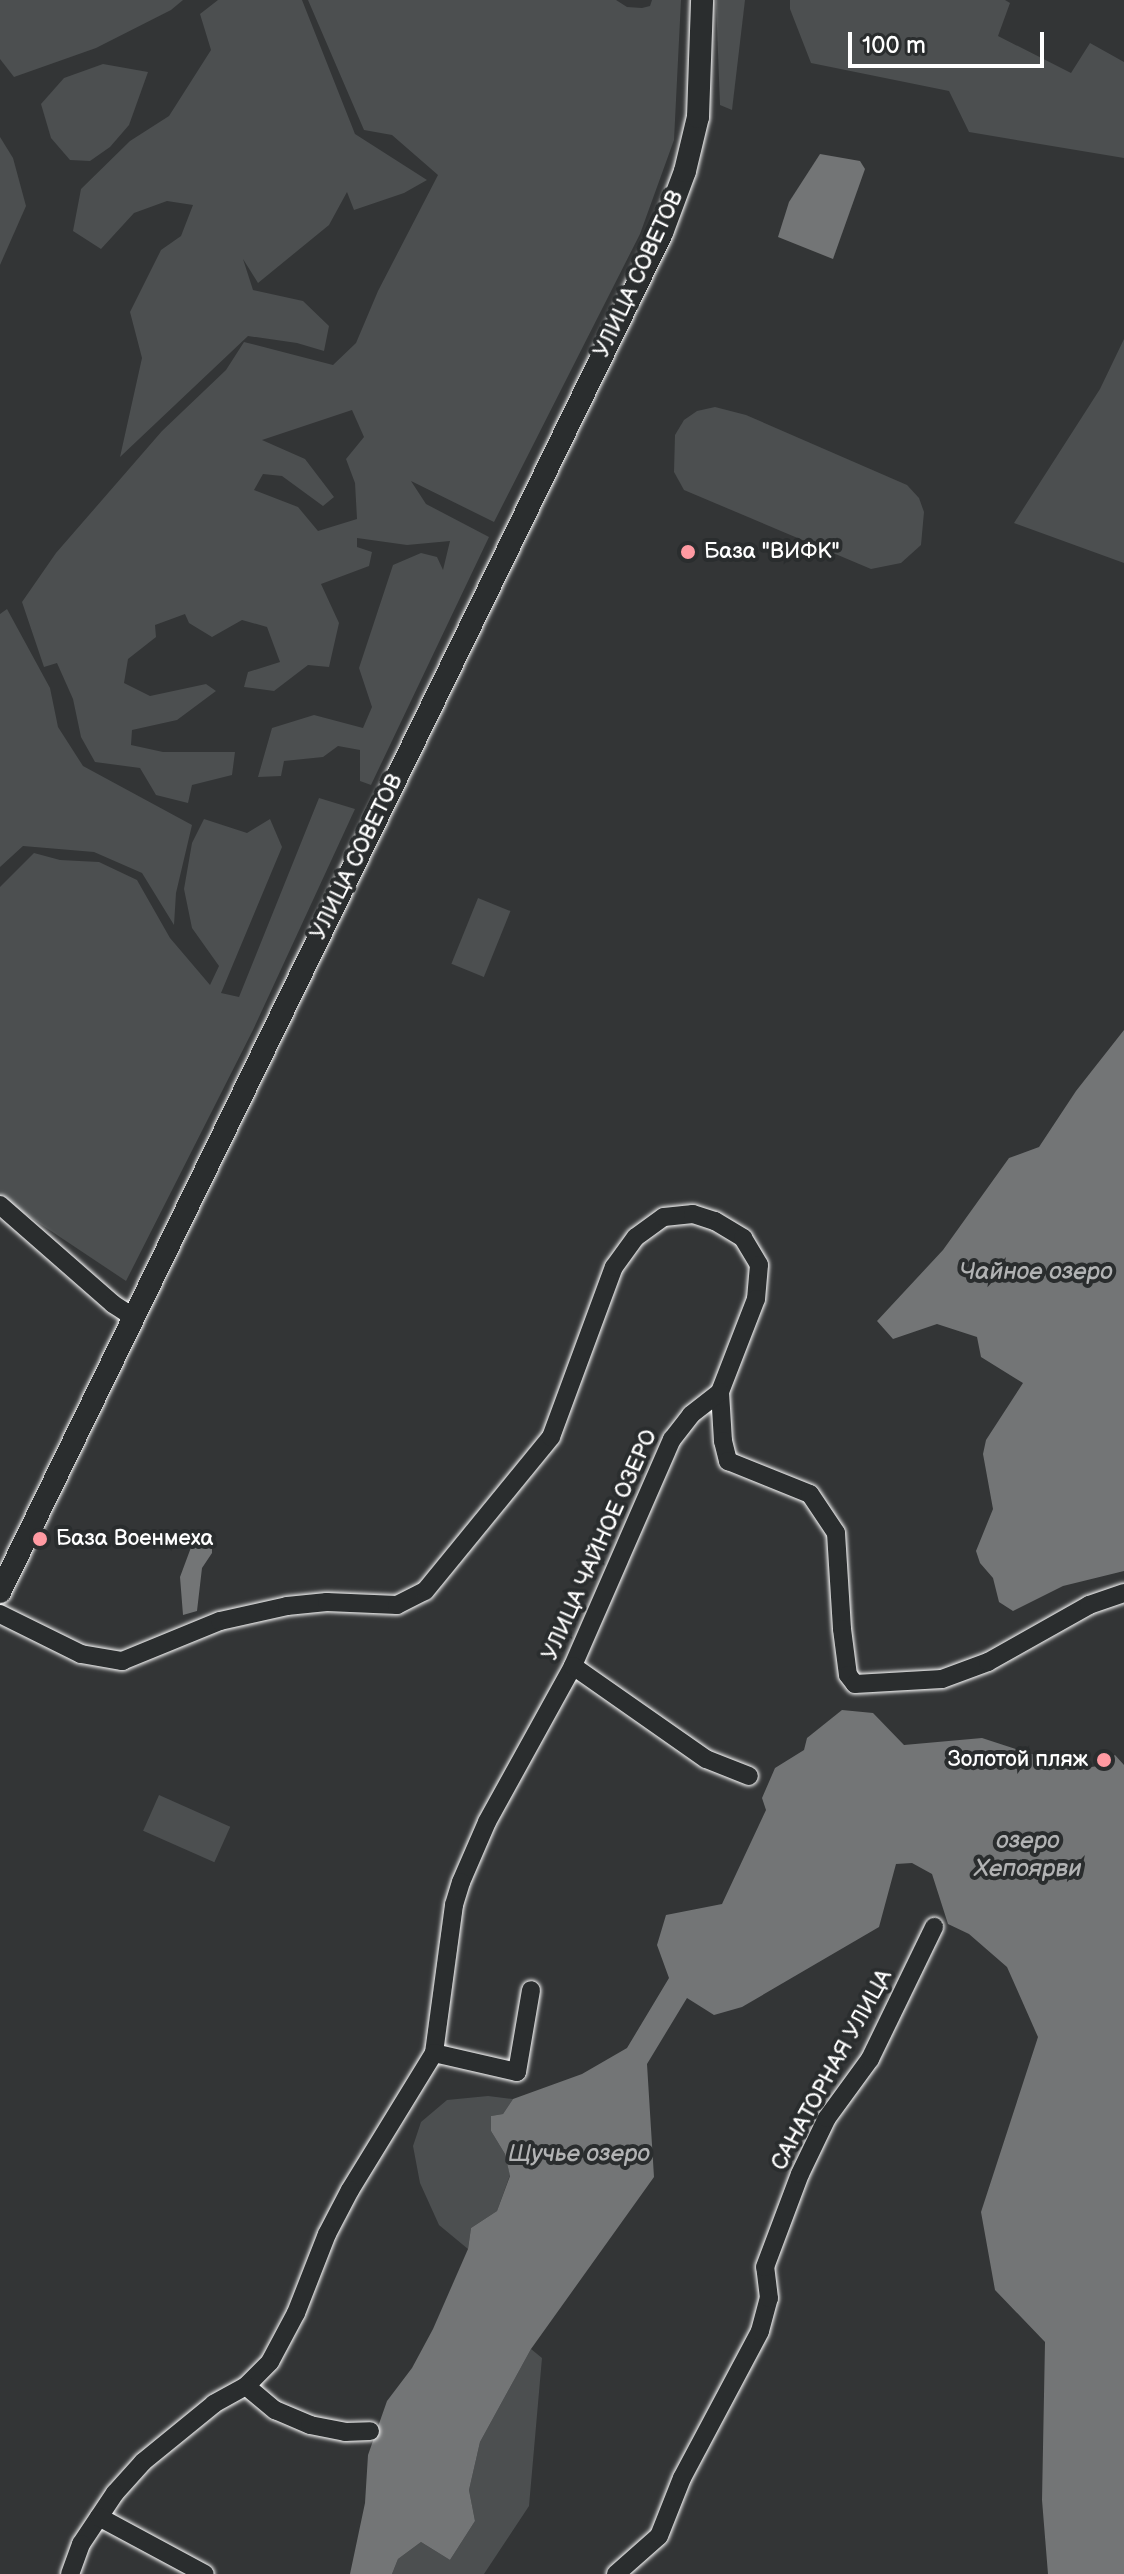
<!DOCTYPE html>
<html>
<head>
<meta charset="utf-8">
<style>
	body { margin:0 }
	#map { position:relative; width:1124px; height:2574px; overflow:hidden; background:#333536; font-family:"Balsamiq Sans",sans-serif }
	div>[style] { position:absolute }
	.green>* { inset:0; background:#4c4f50; transform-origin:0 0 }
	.water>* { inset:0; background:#737576 }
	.roads { filter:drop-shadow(0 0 2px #fff) drop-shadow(0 0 2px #fff) }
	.minor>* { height:18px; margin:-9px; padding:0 9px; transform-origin:9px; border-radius:9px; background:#2a2d2e }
	.major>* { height:22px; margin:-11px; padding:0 11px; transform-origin:11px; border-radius:11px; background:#2a2d2e }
	.dots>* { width:22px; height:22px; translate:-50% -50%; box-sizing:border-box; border:4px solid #2a2d2e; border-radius:50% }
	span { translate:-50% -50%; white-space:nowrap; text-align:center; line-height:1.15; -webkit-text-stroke:8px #2a2d2e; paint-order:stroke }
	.street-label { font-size:22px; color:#fff }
	.poi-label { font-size:22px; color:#fff }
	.left { translate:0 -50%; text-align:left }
	.right { translate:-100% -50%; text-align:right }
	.water-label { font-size:24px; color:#b2b3b4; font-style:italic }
	.scale { position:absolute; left:848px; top:32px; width:196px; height:36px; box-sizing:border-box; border:4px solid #fff; border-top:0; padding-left:10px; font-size:24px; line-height:28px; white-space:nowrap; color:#fff; -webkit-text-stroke:6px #2a2d2e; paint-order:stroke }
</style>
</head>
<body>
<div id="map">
	<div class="green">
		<div style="clip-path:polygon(0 0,183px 0,171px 10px,96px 48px,14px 77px,0 59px)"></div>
		<div style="clip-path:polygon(218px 0,302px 0,355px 134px,427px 180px,404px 193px,354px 210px,347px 192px,329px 225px,258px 283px,243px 259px,253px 290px,303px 301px,329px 326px,324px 351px,297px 343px,248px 336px,120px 457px,142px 358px,130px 312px,161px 250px,181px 236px,193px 205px,167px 201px,134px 213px,101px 249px,73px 231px,81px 189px,130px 141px,169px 116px,211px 50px,200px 14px)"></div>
		<div style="clip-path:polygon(evenodd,308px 0,616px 0,627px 7px,642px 8px,650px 6px,652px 0,681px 0,674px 140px,640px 234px,494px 522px,411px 481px,426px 504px,489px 537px,371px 785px,360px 781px,360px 750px,338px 746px,323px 757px,284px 761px,281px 776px,258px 777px,272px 728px,314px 715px,363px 728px,372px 707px,359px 668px,393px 565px,421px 553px,437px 557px,443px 570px,450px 541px,407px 545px,357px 538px,357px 547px,372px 552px,369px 566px,321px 584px,339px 623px,329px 667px,308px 665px,274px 691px,244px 687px,248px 672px,280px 662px,267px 627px,242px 620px,212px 637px,189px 623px,185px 614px,155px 625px,156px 637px,128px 659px,124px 683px,150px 696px,206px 684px,216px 691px,177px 720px,132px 730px,131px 745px,163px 752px,235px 752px,232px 775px,192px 785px,188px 803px,156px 795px,140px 768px,95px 762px,81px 737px,73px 699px,57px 663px,44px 667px,22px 602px,56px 553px,162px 431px,226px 370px,244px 342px,333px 365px,356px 343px,378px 291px,438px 175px,392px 135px,364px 130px,308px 0,352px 410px,364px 437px,346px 459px,355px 483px,357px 519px,318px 531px,298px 507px,254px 490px,263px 474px,282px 476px,323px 506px,334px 497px,305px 459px,262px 440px,352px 410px)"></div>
		<div style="clip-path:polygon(716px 0,745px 0,732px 110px,720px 105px)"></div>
		<div style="clip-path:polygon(790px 0,1005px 0,1010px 3px,998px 36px,1071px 73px,1090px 43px,1124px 62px,1124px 158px,969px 132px,949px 91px,811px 63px,790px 9px)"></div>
		<div style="clip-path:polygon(103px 64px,148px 72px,129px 125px,110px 147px,90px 161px,70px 160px,51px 138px,41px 104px,64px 78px)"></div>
		<div style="clip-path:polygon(0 137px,13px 158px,26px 206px,0 265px)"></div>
		<div style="clip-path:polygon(1124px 339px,1124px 563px,1014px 523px,1100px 389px)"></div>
		<div style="clip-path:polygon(715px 407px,746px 415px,907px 485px,919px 498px,924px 512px,921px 545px,901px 563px,871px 569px,684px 490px,674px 472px,675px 435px,684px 420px,697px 411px)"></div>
		<div style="clip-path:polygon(7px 609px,50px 688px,58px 727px,83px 766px,192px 825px,176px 893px,174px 925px,142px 873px,94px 852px,23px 846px,0 867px,0 614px)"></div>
		<div style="clip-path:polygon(319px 798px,355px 809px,253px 1030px,126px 1281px,0 1197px,0 887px,34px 853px,60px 860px,99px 862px,137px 880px,170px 938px,210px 985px,219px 966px,192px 928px,184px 889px,192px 843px,204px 819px,247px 833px,270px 819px,282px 847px,221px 993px,239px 997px)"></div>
		<div style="left:478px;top:898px;width:35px;height:71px;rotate:22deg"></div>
		<div style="left:159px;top:1795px;width:78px;height:39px;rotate:24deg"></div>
		<div style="clip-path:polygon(488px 2096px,513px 2099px,503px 2114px,491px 2116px,491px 2131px,505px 2154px,510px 2175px,497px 2211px,471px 2228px,468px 2249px,439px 2225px,420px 2183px,413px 2146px,421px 2122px,447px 2100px)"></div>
		<div style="clip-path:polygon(531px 2349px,542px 2358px,529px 2506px,484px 2574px,392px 2574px,398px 2559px,421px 2542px,450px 2560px,475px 2521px,469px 2490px,480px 2442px)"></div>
	</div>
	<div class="water">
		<div style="clip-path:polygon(820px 154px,860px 161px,865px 169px,833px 259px,778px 237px,789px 202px)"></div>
		<div style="clip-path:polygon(1124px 1030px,1124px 1571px,1063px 1586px,1013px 1611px,999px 1602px,993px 1578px,980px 1563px,976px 1551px,993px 1509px,983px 1454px,986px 1440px,1023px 1383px,981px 1357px,977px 1337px,937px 1324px,893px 1339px,877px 1321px,943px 1250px,1009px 1158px,1039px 1147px,1076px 1091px)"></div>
		<div style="clip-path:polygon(200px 1536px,206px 1536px,212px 1543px,212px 1553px,202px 1568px,197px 1611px,183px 1615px,180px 1577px,193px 1542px)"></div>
		<div style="clip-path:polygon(842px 1710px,873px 1713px,904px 1745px,982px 1738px,1078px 1769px,1098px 1766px,1115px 1755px,1124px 1765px,1124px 2574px,1048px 2574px,1042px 2500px,1045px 2342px,995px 2290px,981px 2212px,1038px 2037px,1007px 1967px,969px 1934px,948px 1924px,932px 1874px,912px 1863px,896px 1864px,879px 1927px,742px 2007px,714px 2015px,687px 1998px,647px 2064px,654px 2177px,531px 2349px,480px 2442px,469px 2490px,475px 2521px,450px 2560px,421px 2542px,398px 2559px,392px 2574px,350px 2574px,365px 2503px,368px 2455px,387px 2401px,412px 2368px,433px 2329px,468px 2249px,471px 2228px,497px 2211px,510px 2176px,505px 2154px,491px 2131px,491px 2116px,503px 2114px,513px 2099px,582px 2074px,627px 2048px,669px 1978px,657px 1945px,666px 1915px,722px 1904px,766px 1810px,762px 1798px,775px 1768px,804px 1750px,807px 1738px)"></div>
	</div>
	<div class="roads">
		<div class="minor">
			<div style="left:0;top:1205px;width:150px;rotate:41.2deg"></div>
			<div style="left:113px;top:1304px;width:24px;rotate:33deg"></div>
			<div style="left:720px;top:1392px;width:49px;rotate:86.5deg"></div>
			<div style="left:723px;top:1441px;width:21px;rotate:76deg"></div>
			<div style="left:728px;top:1461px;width:88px;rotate:21.9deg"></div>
			<div style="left:810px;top:1494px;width:47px;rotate:56.3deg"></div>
			<div style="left:836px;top:1533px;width:96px;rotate:86.4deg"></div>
			<div style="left:842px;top:1629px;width:46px;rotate:82.6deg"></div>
			<div style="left:848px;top:1675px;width:11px;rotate:52deg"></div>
			<div style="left:855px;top:1684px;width:87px;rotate:-3.3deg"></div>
			<div style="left:942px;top:1679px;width:49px;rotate:-20.3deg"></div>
			<div style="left:988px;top:1662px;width:116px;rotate:-29.4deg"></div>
			<div style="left:1089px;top:1605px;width:37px;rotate:-19deg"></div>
			<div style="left:0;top:1614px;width:90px;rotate:26.3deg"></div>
			<div style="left:81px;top:1654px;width:42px;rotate:9.7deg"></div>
			<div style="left:122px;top:1661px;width:106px;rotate:-22.2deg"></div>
			<div style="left:220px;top:1621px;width:69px;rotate:-12.6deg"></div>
			<div style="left:287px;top:1606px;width:40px;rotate:-5.7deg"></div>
			<div style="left:327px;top:1602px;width:70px;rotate:2.5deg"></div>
			<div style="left:397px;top:1605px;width:31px;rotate:-27deg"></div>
			<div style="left:425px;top:1591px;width:199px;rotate:-50.7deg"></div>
			<div style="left:551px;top:1437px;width:181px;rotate:-69.7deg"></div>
			<div style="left:614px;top:1267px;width:37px;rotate:-54deg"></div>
			<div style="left:636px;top:1237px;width:34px;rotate:-36deg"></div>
			<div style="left:664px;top:1217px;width:29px;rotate:-6deg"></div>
			<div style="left:693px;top:1214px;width:23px;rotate:18deg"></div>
			<div style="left:715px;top:1221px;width:33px;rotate:31deg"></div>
			<div style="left:743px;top:1238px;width:31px;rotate:59deg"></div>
			<div style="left:759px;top:1265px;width:34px;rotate:95deg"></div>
			<div style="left:756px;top:1299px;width:100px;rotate:111.2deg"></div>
			<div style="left:720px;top:1392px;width:37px;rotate:142deg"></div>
			<div style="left:691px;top:1415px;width:31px;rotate:128deg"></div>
			<div style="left:672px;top:1439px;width:248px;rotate:113.6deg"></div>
			<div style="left:573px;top:1666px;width:178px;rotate:118.9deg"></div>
			<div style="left:487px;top:1822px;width:65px;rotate:113.4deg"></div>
			<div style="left:461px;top:1882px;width:24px;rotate:107deg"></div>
			<div style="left:454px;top:1905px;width:149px;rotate:97.7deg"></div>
			<div style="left:434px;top:2053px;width:161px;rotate:121.5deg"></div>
			<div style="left:350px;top:2190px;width:50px;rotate:117.6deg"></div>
			<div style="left:327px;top:2234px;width:85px;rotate:111.4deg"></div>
			<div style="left:296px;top:2313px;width:55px;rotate:118deg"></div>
			<div style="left:270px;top:2362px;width:34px;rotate:135deg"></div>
			<div style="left:246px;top:2386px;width:37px;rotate:151deg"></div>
			<div style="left:214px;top:2404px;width:92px;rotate:140.8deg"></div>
			<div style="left:143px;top:2462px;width:42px;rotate:132.1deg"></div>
			<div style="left:115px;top:2493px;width:61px;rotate:123.7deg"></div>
			<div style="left:81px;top:2544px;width:32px;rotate:110deg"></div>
			<div style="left:573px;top:1666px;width:162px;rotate:35deg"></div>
			<div style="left:706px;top:1759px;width:46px;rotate:21.6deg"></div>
			<div style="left:434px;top:2053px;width:85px;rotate:12.9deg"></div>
			<div style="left:517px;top:2072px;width:83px;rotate:-80.3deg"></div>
			<div style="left:246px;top:2386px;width:38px;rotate:40deg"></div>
			<div style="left:275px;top:2410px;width:38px;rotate:23deg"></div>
			<div style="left:310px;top:2425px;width:36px;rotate:11deg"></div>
			<div style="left:345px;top:2432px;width:25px;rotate:-2deg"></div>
			<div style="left:99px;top:2517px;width:120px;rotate:28.3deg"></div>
			<div style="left:616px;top:2574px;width:57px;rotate:-41.5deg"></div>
			<div style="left:659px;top:2536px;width:62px;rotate:-68.4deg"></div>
			<div style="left:682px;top:2478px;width:166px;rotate:-62deg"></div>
			<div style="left:760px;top:2331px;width:34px;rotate:-75deg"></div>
			<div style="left:769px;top:2298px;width:31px;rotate:-97deg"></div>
			<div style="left:765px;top:2267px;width:99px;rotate:-69.4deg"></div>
			<div style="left:800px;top:2174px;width:62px;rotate:-64.3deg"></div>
			<div style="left:827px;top:2118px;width:73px;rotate:-53.9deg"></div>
			<div style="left:870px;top:2059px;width:147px;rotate:-64.1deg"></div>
		</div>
		<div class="major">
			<div style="left:0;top:1592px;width:1512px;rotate:-64.03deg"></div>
			<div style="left:662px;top:233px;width:66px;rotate:-69.6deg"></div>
			<div style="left:685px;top:171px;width:56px;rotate:-76.5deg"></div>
			<div style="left:698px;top:117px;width:117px;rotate:-88deg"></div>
		</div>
	</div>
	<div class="dots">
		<div style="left:688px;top:552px;background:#ff9aa2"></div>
		<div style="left:40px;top:1539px;background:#ff9aa2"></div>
		<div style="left:1104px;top:1760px;background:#ff9aa2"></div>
	</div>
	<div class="street-label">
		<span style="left:639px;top:274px;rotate:-65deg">УЛИЦА СОВЕТОВ</span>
		<span style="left:357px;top:857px;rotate:-64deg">УЛИЦА СОВЕТОВ</span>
		<span style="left:600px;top:1545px;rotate:-66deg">УЛИЦА ЧАЙНОЕ ОЗЕРО</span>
		<span style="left:832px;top:2070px;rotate:-61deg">САНАТОРНАЯ УЛИЦА</span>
	</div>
	<div class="poi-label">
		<span class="left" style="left:704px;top:552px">База "ВИФК"</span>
		<span class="left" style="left:56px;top:1539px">База Военмеха</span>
		<span class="right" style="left:1088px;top:1760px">Золотой пляж</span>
	</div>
	<div class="water-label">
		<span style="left:1036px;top:1272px">Чайное озеро</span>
		<span style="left:1028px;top:1855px">озеро<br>Хепоярви</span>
		<span style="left:579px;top:2154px">Щучье озеро</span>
	</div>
	<div class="scale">100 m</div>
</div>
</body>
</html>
